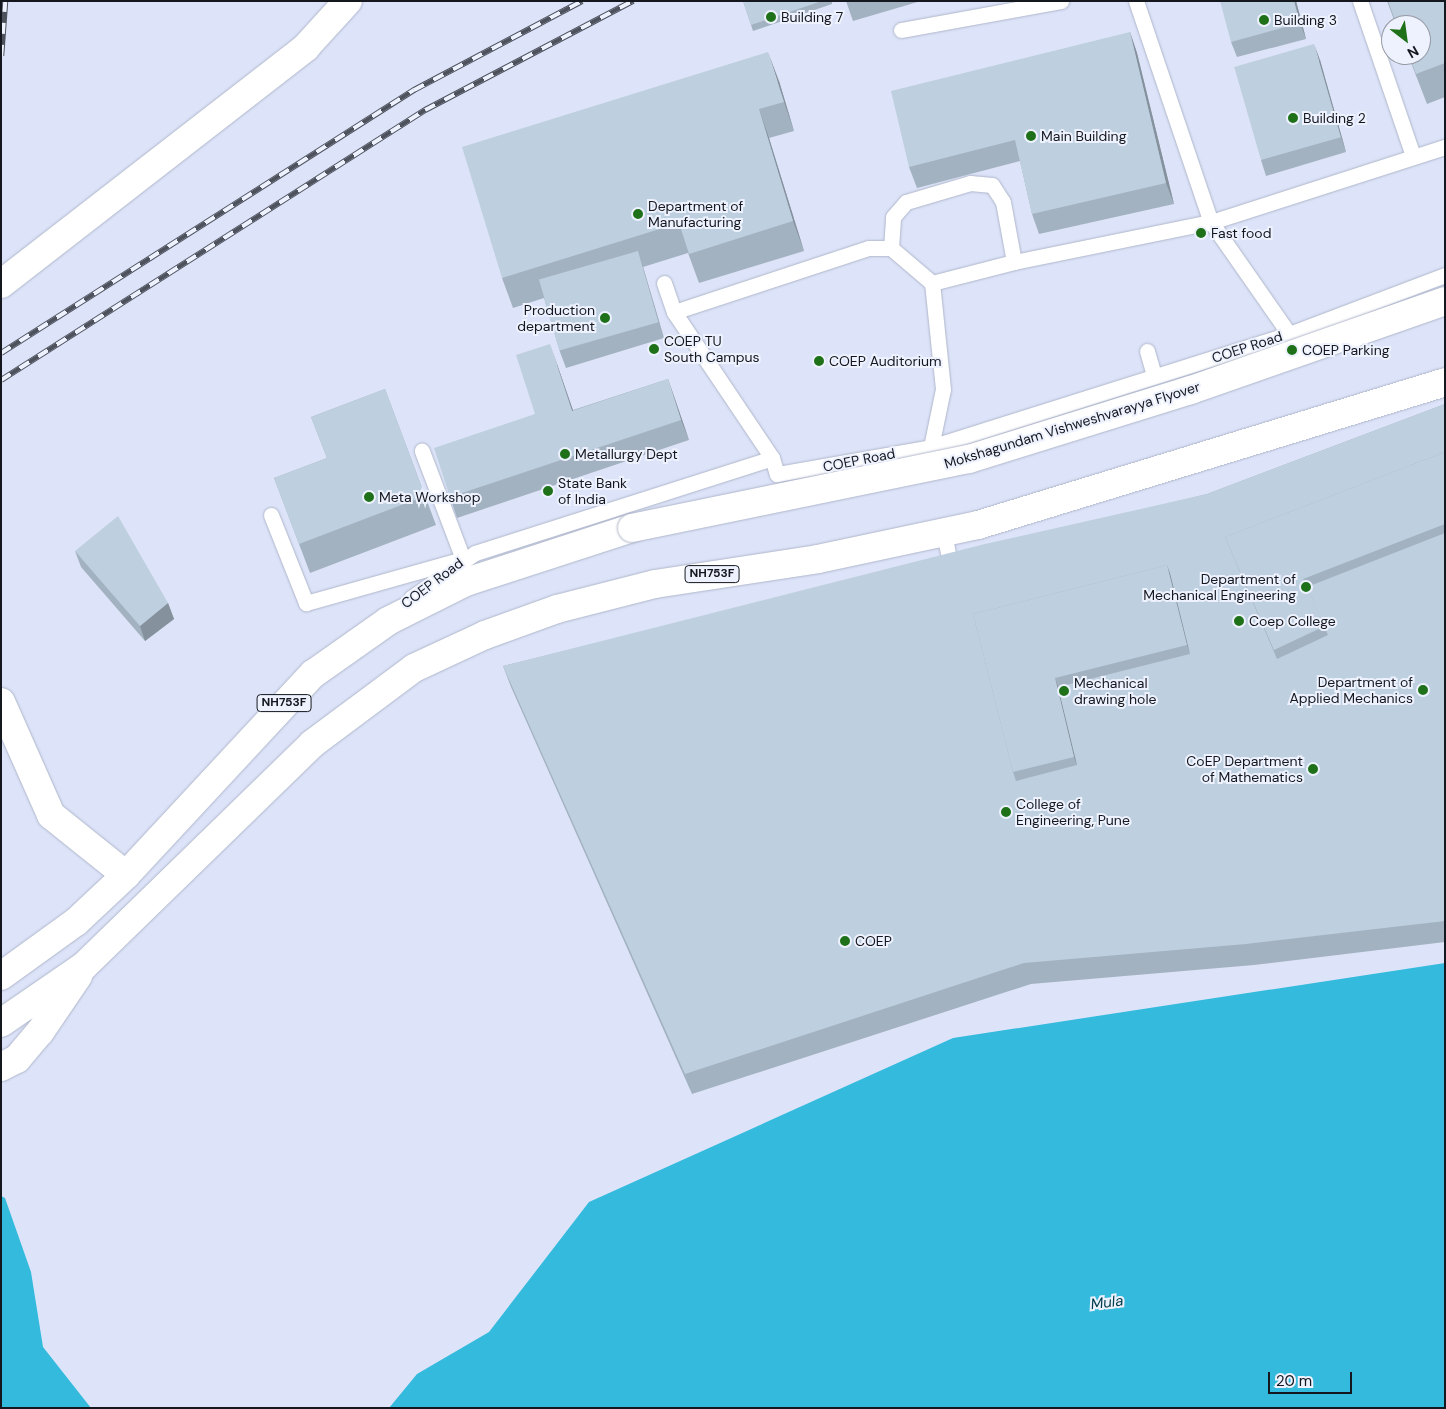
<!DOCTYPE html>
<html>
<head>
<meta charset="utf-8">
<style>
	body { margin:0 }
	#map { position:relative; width:1446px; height:1409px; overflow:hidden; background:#dde4f9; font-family:"DM Sans",sans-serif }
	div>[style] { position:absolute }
	.water>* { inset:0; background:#34badd }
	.roads { filter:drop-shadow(0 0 1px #afb6ca) drop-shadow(0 0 1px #afb6ca) }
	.service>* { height:15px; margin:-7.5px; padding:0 7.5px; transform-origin:7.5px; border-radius:7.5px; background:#fff }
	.minor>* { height:28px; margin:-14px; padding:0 14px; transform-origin:14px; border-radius:14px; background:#fff }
	.primary>* { height:28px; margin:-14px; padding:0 14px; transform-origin:14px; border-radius:14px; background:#fff }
	.trunk>* { height:28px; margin:-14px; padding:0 14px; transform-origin:14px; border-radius:14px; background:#fff }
	.rail>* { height:5.5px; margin-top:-2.75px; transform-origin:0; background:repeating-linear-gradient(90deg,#edf2fe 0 11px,#4e525d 0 22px); box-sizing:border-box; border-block:1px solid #4e525d }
	.bridges { filter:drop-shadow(0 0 1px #afb6ca) drop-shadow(0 0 1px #afb6ca) }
	.trunk-bridge>* { height:28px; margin:-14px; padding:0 14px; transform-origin:14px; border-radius:14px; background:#fff }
	.wall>* { inset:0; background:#a3b2c0 }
	.shaded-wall>* { inset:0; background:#85919c }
	.building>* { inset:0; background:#becfdf; transform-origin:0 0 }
	.dots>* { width:14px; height:14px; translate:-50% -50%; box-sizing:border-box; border:2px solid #edf2fe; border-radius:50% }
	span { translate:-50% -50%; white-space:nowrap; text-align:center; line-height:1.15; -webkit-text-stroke:4px #edf2fe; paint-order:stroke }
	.shield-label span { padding:1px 4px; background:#edf2fe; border:1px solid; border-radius:4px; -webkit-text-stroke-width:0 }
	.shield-label { font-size:12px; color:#14171e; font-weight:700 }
	.poi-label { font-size:14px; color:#14171e }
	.left { translate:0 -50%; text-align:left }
	.right { translate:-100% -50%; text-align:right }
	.street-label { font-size:14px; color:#14171e }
	.water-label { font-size:15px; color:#003a49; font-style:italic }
	.frame { position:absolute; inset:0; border:2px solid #14171e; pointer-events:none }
	.north { position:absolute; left:1381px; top:15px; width:50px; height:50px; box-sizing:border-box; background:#edf2fe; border:1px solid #969aa4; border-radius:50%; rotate:150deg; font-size:14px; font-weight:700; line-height:20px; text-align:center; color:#14171e }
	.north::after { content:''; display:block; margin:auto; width:18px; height:22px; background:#1e7119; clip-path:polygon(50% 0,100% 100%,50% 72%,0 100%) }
	.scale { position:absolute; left:1268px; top:1372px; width:84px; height:22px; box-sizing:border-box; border:2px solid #14171e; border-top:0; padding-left:6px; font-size:15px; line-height:18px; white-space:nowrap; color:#14171e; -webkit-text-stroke:4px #edf2fe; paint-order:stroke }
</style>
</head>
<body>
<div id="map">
	<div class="water">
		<div style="clip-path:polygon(1445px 963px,1445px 1408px,389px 1408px,417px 1374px,489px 1332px,589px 1202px,953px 1038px)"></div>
		<div style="clip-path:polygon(1px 1196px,5px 1198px,31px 1272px,43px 1347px,91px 1408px,1px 1408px)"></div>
	</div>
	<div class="roads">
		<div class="service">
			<div style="left:1136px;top:1px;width:233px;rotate:71.3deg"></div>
			<div style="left:1211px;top:222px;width:136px;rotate:55.1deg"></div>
			<div style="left:1360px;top:1px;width:164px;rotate:71.1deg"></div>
			<div style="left:901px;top:30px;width:163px;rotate:-10.3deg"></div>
			<div style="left:891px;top:248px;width:31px;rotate:-86deg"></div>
			<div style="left:893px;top:217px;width:20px;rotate:-49deg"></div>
			<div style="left:906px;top:202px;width:67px;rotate:-16.5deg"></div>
			<div style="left:970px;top:183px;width:22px;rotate:5deg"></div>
			<div style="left:992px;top:185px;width:20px;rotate:57deg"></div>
			<div style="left:1003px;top:202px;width:61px;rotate:79.6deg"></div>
			<div style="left:664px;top:283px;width:31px;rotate:71deg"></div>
			<div style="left:674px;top:312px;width:176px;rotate:56.1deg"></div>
			<div style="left:674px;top:312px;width:205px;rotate:-18.2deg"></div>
			<div style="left:869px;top:248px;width:22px"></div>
			<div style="left:891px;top:248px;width:54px;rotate:40.5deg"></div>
			<div style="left:1147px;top:351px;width:26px;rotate:74deg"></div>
			<div style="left:931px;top:447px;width:59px;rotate:-78.3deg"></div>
			<div style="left:943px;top:389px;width:107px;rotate:-95.9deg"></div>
			<div style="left:932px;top:283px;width:85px;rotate:-14.4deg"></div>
			<div style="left:1014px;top:262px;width:201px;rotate:-11.5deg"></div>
			<div style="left:1211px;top:222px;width:246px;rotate:-17.8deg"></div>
			<div style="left:271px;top:515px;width:95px;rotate:68.3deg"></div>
			<div style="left:306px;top:603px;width:163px;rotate:-15.7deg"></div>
			<div style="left:463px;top:559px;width:116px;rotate:-110.8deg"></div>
			<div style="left:944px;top:533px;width:41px;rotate:78.7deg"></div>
			<div style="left:411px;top:598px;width:78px;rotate:-35.1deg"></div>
			<div style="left:475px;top:553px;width:312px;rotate:-17.7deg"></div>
			<div style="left:772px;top:458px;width:17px;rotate:73deg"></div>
			<div style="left:777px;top:474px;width:156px;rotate:-9.9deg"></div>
			<div style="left:931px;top:447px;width:375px;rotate:-17.5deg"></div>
			<div style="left:1289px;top:334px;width:167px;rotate:-20.7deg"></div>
		</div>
		<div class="minor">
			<div style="left:1px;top:702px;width:124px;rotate:66.1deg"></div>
			<div style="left:51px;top:815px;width:96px;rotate:38.7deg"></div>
		</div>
		<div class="primary">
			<div style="left:1px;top:284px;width:386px;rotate:-37.8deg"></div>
			<div style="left:306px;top:47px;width:62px;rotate:-47.6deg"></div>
		</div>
		<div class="trunk">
			<div style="left:1px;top:976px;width:92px;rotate:-35.8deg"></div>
			<div style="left:76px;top:922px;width:69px;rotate:-43.2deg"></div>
			<div style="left:126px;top:875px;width:275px;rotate:-47.1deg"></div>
			<div style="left:313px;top:674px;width:92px;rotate:-35.2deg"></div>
			<div style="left:388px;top:621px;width:87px;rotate:-26.6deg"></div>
			<div style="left:466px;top:582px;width:175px;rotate:-18deg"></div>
			<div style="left:1px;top:1023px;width:101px;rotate:-34.5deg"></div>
			<div style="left:84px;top:966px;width:318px;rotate:-44.2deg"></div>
			<div style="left:312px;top:744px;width:127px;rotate:-36.7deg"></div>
			<div style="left:414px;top:668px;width:78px;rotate:-24.9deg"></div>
			<div style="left:485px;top:635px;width:77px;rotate:-19.9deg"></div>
			<div style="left:557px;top:609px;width:101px;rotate:-14.3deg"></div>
			<div style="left:655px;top:584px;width:165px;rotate:-8.7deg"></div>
			<div style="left:818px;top:559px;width:164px;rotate:-12deg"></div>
			<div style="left:978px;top:525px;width:488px;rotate:-17deg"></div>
			<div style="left:1px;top:1067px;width:18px;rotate:-27deg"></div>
			<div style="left:17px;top:1059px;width:35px;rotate:-50deg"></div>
			<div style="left:40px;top:1032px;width:68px;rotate:-55.8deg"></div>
		</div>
	</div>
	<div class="rail">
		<div style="left:1px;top:56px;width:55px;rotate:-85.8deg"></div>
		<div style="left:1px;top:353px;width:490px;rotate:-32.5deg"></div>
		<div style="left:414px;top:90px;width:190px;rotate:-27.9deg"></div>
		<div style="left:1px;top:380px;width:503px;rotate:-32.49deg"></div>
		<div style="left:425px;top:110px;width:235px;rotate:-27.7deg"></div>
	</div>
	<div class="bridges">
		<div class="trunk-bridge">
			<div style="left:632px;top:528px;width:344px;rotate:-11.6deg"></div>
			<div style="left:969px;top:459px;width:232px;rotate:-17.3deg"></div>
			<div style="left:1191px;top:390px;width:269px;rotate:-19.3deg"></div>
		</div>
	</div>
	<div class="wall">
		<div style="clip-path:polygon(743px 1px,832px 1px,832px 4px,753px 31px)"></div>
		<div style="clip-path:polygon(846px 1px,921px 1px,853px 21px)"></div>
		<div style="clip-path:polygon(1296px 1px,1306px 39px,1237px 57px,1231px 42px)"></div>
		<div style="clip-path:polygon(1387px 1px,1445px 1px,1445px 97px,1427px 104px,1408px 55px,1421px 55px,1421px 25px,1396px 25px)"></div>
		<div style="clip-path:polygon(1130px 32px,1137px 53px,1174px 204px,1039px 234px,1032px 214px,1020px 161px,917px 188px,909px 167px)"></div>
		<div style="clip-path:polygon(1320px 60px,1346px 152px,1266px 176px,1261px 160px)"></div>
		<div style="clip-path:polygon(779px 81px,794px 131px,769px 138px,804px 251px,699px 283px,688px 253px,643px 267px,664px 338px,566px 368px,560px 352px,544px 298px,513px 308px,502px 278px)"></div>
		<div style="clip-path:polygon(557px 364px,573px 410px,668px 379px,689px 440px,457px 518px,450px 497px,535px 414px)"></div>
		<div style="clip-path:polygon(385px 389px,436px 525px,310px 573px,274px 478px,327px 458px,311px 417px)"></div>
		<div style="clip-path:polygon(1445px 404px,1445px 942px,1254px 965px,1031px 984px,692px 1094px,511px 687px,503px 666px,1207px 494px)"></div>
		<div style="clip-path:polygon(75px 551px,168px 603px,174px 619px,145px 641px,81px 567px)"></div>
	</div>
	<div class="shaded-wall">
		<div style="clip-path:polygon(1294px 1px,1296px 1px,1306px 39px,1300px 23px)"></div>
		<div style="clip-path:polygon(1130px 32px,1137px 53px,1174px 204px,1166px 183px)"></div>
		<div style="clip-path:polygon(1314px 44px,1320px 60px,1346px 152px,1341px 137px)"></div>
		<div style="clip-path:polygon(768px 52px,779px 81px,794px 131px,784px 102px)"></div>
		<div style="clip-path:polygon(759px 109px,769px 138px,804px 251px,793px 221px)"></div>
		<div style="clip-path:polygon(638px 251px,643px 267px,664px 338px,659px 322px)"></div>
		<div style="clip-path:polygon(550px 344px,557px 364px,580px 431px,572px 411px)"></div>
		<div style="clip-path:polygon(668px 379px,675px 399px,689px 440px,681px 420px)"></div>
		<div style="clip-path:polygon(1167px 565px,1178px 594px,1198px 674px,1187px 645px)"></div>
		<div style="clip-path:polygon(168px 603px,174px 619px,145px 641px,140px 626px)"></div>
		<div style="clip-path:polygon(1055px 678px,1065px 707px,1085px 786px,1074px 757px)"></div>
	</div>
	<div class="building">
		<div style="clip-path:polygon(743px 1px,822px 1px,751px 25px)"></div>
		<div style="clip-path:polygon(1220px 1px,1294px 1px,1300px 23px,1231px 42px)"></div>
		<div style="clip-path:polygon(1388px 1px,1445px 1px,1445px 63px,1416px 74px,1409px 55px,1421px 55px,1421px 25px,1397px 25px)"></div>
		<div style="clip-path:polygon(1130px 32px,1166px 183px,1032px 214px,1015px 140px,909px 167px,891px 91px)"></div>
		<div style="left:1314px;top:44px;width:97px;height:83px;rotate:74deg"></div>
		<div style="clip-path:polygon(768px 52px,784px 102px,759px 109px,793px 221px,689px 254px,679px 223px,502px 278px,462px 147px)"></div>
		<div style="left:638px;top:251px;width:74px;height:103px;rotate:74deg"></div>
		<div style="clip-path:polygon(550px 344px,572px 411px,668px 379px,681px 420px,450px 497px,434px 448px,535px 414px,516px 355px)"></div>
		<div style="clip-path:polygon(385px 389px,425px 496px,299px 544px,274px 478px,327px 458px,311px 417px)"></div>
		<div style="clip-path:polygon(evenodd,1445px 404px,1445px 452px,1225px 537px,1277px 659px,1328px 635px,1307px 587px,1445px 533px,1445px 921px,1246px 944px,1024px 963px,685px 1074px,503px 666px,985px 544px,1207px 494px,1445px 404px,1167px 565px,1170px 573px,1190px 654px,1058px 687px,1077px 765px,1016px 781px,1013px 772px,973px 614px,1167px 565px)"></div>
		<div style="clip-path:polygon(1445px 452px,1445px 524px,1303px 579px,1325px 626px,1274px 650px,1225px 537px)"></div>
		<div style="clip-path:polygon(118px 516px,168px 603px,140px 626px,75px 551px)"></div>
		<div style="clip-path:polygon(1167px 565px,1187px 645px,1055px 678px,1074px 757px,1013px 772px,973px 614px)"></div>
	</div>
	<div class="dots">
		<div style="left:771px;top:17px;background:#1e7119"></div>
		<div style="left:1264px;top:20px;background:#1e7119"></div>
		<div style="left:1293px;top:118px;background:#1e7119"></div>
		<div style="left:1031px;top:136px;background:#1e7119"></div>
		<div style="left:638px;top:214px;background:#1e7119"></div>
		<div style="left:1201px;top:233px;background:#1e7119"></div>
		<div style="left:605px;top:318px;background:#1e7119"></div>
		<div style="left:654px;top:349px;background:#1e7119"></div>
		<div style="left:1292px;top:350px;background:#1e7119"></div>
		<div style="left:819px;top:361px;background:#1e7119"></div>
		<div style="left:565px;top:454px;background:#1e7119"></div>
		<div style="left:548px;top:491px;background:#1e7119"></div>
		<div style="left:369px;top:497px;background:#1e7119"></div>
		<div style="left:1306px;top:587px;background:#1e7119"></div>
		<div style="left:1239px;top:621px;background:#1e7119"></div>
		<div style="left:1423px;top:690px;background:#1e7119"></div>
		<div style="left:1064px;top:691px;background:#1e7119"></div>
		<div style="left:1313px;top:769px;background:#1e7119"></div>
		<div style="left:1006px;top:812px;background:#1e7119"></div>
		<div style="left:845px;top:941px;background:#1e7119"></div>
	</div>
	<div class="shield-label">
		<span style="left:712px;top:574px">NH753F</span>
		<span style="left:284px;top:703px">NH753F</span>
	</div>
	<div class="poi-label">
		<span class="left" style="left:781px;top:17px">Building 7</span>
		<span class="left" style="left:1274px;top:20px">Building 3</span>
		<span class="left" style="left:1303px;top:118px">Building 2</span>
		<span class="left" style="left:1041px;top:136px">Main Building</span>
		<span class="left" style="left:648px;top:214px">Department of<br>Manufacturing</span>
		<span class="left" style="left:1211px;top:233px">Fast food</span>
		<span class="right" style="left:595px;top:318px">Production<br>department</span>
		<span class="left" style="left:664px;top:349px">COEP TU<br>South Campus</span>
		<span class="left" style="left:1302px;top:350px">COEP Parking</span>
		<span class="left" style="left:829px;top:361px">COEP Auditorium</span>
		<span class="left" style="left:575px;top:454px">Metallurgy Dept</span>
		<span class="left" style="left:558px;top:491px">State Bank<br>of India</span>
		<span class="left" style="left:379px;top:497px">Meta Workshop</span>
		<span class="right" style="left:1296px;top:587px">Department of<br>Mechanical Engineering</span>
		<span class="left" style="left:1249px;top:621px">Coep College</span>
		<span class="right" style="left:1413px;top:690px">Department of<br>Applied Mechanics</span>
		<span class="left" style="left:1074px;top:691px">Mechanical<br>drawing hole</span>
		<span class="right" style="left:1303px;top:769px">CoEP Department<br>of Mathematics</span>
		<span class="left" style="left:1016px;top:812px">College of<br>Engineering, Pune</span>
		<span class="left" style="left:855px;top:941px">COEP</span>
	</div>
	<div class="street-label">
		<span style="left:1247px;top:347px;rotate:-18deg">COEP Road</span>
		<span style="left:1072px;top:425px;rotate:-17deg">Mokshagundam Vishweshvarayya Flyover</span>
		<span style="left:859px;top:460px;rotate:-11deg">COEP Road</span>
		<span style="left:432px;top:583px;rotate:-37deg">COEP Road</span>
	</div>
	<div class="water-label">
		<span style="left:1107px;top:1303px;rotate:-7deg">Mula</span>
	</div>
	<div class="frame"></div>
	<div class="north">N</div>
	<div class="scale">20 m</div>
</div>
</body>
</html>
